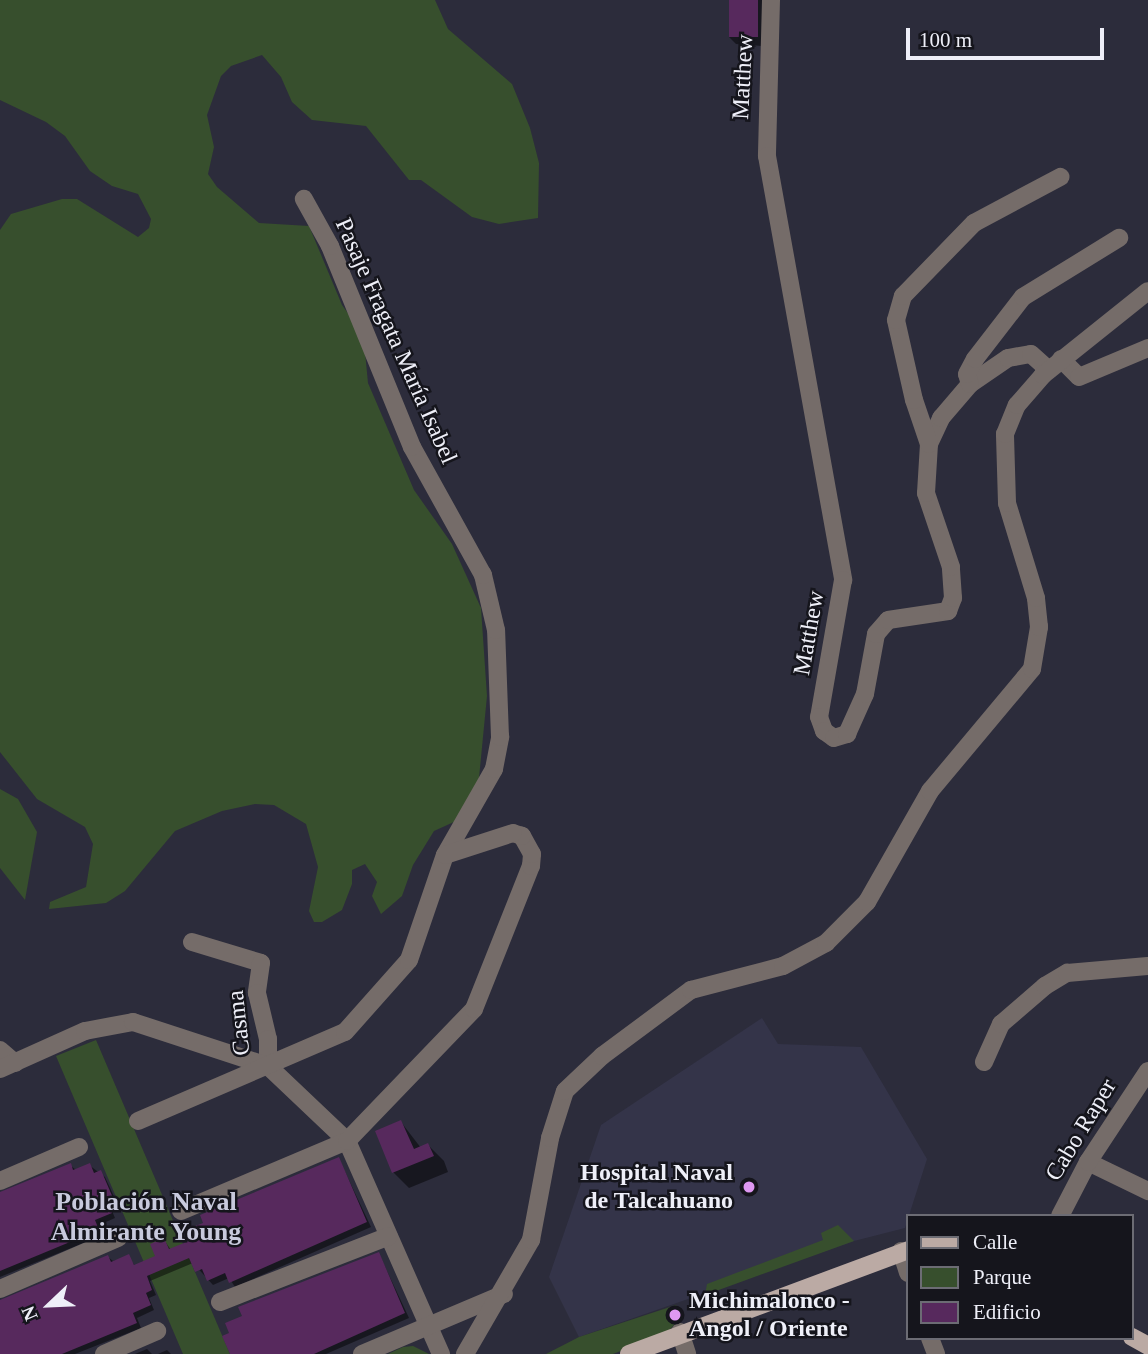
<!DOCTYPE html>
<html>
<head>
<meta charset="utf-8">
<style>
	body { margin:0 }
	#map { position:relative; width:1148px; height:1354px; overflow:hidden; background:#2c2c3b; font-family:"Times New Roman",serif }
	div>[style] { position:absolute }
	.built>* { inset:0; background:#343449 }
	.green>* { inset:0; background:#374f2d }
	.shadow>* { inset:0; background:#0007 }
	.building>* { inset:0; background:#57295d; transform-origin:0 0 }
	.minor>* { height:18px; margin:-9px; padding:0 9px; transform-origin:9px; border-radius:9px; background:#756c69 }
	.major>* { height:18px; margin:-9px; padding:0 9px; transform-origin:9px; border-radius:9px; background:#bbaaa4 }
	.dots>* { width:19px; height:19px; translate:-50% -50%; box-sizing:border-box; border:4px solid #15151c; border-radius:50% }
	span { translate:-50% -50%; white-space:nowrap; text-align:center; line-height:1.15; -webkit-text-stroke:5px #15151c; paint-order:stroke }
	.street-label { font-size:24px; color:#eeeff8 }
	.poi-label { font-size:24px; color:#eeeff8; font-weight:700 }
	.right { translate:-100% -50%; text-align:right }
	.left { translate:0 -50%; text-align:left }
	.neighbourhood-label { font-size:26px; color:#c8cadd; font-weight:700 }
	.legend { position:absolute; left:906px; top:1214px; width:228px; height:126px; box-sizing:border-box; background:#15151c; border:2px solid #6c6c74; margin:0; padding:9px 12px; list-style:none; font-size:21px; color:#eeeff8 }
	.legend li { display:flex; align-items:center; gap:14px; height:35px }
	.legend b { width:35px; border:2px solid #6c6c74 }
	.north { position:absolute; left:14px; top:1270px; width:70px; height:70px; -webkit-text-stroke:5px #15151c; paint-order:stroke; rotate:247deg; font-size:19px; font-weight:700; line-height:28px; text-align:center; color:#eeeff8 }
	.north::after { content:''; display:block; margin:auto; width:24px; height:32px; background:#eeeff8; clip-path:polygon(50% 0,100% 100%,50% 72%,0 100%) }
	.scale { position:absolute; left:906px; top:28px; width:198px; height:32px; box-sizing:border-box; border:4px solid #eeeff8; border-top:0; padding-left:9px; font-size:21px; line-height:24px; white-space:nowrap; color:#eeeff8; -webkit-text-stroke:5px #15151c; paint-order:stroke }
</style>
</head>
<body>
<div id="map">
	<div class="built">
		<div style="clip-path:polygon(762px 1018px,778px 1044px,861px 1047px,927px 1159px,905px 1228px,854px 1241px,579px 1337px,549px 1277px,601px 1125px)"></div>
	</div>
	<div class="green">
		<div style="clip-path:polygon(0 0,435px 0,448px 29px,512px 84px,530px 128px,539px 163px,538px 218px,499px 224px,472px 217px,421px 180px,409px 180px,366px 126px,312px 120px,292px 102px,281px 77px,262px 55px,231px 66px,221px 76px,207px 115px,214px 147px,208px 174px,217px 187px,259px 223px,309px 226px,342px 305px,355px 323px,365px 352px,368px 383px,414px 490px,452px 544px,481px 608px,487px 696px,479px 778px,456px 821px,434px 831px,413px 865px,402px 896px,381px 914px,372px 896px,377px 882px,365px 864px,352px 870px,352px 884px,342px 910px,322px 922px,314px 922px,309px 911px,318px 867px,306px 824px,274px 805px,255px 804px,222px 811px,175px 831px,125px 891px,106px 903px,49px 909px,50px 902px,86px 887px,93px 844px,85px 827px,37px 799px,0 752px,0 230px,11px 214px,62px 199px,77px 199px,138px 237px,149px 228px,151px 219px,138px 194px,112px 186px,90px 171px,65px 136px,46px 122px,0 100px)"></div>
		<div style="clip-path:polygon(0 789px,18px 799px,37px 832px,25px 900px,0 868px)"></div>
		<div style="clip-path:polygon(96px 1040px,195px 1272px,230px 1354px,183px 1354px,56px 1056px)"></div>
		<div style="clip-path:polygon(838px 1225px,854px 1241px,705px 1295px,707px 1284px,823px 1240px,821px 1233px)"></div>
		<div style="clip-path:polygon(676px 1305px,681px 1317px,667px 1333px,613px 1354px,546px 1354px,579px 1337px)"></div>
		<div style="clip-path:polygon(413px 1346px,429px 1354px,388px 1354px,403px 1347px)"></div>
	</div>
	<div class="shadow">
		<div style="clip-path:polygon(731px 0,765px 0,762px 46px,736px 44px,729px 37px)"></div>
		<div style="clip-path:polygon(401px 1122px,421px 1148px,428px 1145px,444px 1161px,448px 1172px,409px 1188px,393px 1172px)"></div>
		<div style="clip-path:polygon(339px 1159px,371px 1227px,235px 1287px,229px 1278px,213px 1285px,193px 1263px,150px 1281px,156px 1295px,149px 1298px,154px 1310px,137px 1318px,141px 1328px,75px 1354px,0 1354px,0 1302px,108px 1257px,113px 1261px,129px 1257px,135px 1266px,157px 1257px,164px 1240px,171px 1250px,192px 1242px)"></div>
		<div style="clip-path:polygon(70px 1165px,76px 1170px,89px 1165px,105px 1177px,117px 1203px,110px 1206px,115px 1218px,99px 1225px,103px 1235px,0 1277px,0 1193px)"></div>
		<div style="clip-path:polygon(379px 1254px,409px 1318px,326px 1354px,232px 1354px)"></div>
		<div style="clip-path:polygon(147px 1349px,152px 1354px,135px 1354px)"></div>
		<div style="clip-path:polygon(167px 1350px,171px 1354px,158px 1354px)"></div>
	</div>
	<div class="building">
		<div style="left:729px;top:0;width:29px;height:37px"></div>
		<div style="clip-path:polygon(401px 1120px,414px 1149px,428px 1143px,434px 1156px,392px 1173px,375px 1131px)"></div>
		<div style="clip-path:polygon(339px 1157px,367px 1222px,229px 1283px,225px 1273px,207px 1281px,202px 1269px,195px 1272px,189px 1258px,147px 1276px,152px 1290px,146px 1293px,151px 1305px,133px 1313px,137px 1323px,62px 1354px,0 1354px,0 1300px,108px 1255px,111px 1262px,129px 1254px,134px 1265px,155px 1256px,150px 1244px,164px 1238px,169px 1249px,189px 1241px,185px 1230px,203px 1223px,200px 1215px)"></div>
		<div style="clip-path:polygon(71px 1163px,73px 1170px,90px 1163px,94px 1173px,101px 1170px,113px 1198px,107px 1201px,112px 1213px,95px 1220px,99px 1230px,0 1271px,0 1192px)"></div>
		<div style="clip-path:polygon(379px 1252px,405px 1313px,314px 1354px,230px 1354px,222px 1336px,229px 1333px,225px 1323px,242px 1316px,238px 1307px)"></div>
	</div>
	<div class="minor">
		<div style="left:771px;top:0;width:156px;rotate:91.5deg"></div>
		<div style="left:767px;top:156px;width:431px;rotate:79.8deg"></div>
		<div style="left:843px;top:580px;width:139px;rotate:99.9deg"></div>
		<div style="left:819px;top:717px;width:15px;rotate:70deg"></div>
		<div style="left:824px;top:731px;width:12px;rotate:35deg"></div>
		<div style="left:834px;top:738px;width:14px;rotate:-17deg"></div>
		<div style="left:847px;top:734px;width:44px;rotate:-65.8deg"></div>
		<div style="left:865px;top:694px;width:61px;rotate:-79.6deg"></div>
		<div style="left:876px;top:634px;width:18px;rotate:-49deg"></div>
		<div style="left:888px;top:620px;width:61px;rotate:-8.5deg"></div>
		<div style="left:948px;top:611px;width:14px;rotate:-69deg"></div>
		<div style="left:953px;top:598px;width:31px;rotate:-94deg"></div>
		<div style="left:951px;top:567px;width:78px;rotate:-108.7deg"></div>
		<div style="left:926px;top:493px;width:49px;rotate:-86.5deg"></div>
		<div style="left:929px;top:444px;width:29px;rotate:-65deg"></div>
		<div style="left:941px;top:418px;width:45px;rotate:-49.5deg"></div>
		<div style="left:970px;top:384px;width:46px;rotate:-34.4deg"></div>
		<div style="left:1008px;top:358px;width:23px;rotate:-10deg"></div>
		<div style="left:1031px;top:354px;width:24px;rotate:42deg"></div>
		<div style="left:1061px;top:359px;width:25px;rotate:45deg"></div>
		<div style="left:1079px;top:377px;width:75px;rotate:-22.8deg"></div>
		<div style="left:970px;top:384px;width:10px;rotate:-107deg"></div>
		<div style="left:967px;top:374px;width:17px;rotate:-62deg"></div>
		<div style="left:975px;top:359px;width:78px;rotate:-52.3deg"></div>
		<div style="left:1023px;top:297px;width:113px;rotate:-31.6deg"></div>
		<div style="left:929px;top:444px;width:46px;rotate:-108.8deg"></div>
		<div style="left:914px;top:400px;width:82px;rotate:-102.7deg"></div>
		<div style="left:896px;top:320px;width:25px;rotate:-74deg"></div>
		<div style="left:903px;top:296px;width:102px;rotate:-45.8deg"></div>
		<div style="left:974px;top:223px;width:98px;rotate:-28.1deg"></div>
		<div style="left:192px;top:942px;width:72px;rotate:16.9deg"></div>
		<div style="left:261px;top:963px;width:30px;rotate:98deg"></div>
		<div style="left:257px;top:993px;width:47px;rotate:76.6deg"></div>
		<div style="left:268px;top:1039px;width:27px;rotate:90deg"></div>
		<div style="left:0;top:1050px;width:20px;rotate:41deg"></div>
		<div style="left:984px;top:1062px;width:42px;rotate:-65.9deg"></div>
		<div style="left:1001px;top:1024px;width:58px;rotate:-40.8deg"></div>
		<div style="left:1045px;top:986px;width:26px;rotate:-31deg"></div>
		<div style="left:1067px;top:973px;width:81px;rotate:-4.9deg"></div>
		<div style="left:0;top:1069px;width:93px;rotate:-24.1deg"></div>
		<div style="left:85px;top:1031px;width:49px;rotate:-10.6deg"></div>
		<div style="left:133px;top:1022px;width:142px;rotate:18.1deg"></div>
		<div style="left:268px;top:1066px;width:109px;rotate:43.5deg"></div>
		<div style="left:347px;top:1141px;width:233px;rotate:66.2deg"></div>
		<div style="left:138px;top:1121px;width:225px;rotate:-23.3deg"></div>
		<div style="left:345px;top:1032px;width:96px;rotate:-48.4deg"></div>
		<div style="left:409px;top:960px;width:111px;rotate:-71.1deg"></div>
		<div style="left:445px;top:855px;width:99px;rotate:-60.3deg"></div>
		<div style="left:494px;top:769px;width:33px;rotate:-79deg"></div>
		<div style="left:500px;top:737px;width:107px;rotate:-92.1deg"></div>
		<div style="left:496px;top:630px;width:57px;rotate:-103.3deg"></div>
		<div style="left:483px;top:575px;width:146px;rotate:-119deg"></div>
		<div style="left:412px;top:447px;width:217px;rotate:-112.2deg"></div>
		<div style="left:330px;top:246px;width:54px;rotate:-119deg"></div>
		<div style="left:1088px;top:1162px;width:67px;rotate:25.8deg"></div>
		<div style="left:0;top:1181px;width:86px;rotate:-23.3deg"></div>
		<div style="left:181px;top:1211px;width:180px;rotate:-22.9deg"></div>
		<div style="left:347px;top:1141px;width:183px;rotate:-46.1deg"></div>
		<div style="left:474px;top:1009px;width:154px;rotate:-68.3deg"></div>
		<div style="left:531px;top:866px;width:12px;rotate:-85deg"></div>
		<div style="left:532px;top:854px;width:21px;rotate:-119deg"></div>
		<div style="left:522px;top:836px;width:9px;rotate:-162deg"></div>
		<div style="left:513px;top:833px;width:71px;rotate:162.1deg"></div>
		<div style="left:1060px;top:1216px;width:61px;rotate:-62.6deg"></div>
		<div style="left:1088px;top:1162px;width:109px;rotate:-56.6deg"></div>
		<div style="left:901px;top:1251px;width:23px;rotate:72deg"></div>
		<div style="left:0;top:1289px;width:129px;rotate:-23.4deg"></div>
		<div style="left:220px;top:1302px;width:181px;rotate:-21.3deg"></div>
		<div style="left:680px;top:1332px;width:23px;rotate:72deg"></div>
		<div style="left:930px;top:1338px;width:17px;rotate:69deg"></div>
		<div style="left:104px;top:1354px;width:58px;rotate:-23.5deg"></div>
		<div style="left:362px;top:1354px;width:154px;rotate:-22.9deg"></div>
		<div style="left:465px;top:1354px;width:132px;rotate:-59.9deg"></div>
		<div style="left:531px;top:1240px;width:104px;rotate:-79.4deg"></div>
		<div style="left:550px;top:1138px;width:49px;rotate:-72.3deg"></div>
		<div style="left:565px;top:1091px;width:51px;rotate:-43.4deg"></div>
		<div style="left:602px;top:1056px;width:111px;rotate:-36.6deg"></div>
		<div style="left:691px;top:990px;width:95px;rotate:-14.6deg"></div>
		<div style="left:783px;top:966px;width:49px;rotate:-28.1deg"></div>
		<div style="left:826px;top:943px;width:58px;rotate:-45deg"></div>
		<div style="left:867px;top:902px;width:128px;rotate:-60.4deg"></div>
		<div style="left:930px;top:791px;width:159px;rotate:-50.1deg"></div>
		<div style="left:1032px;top:669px;width:43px;rotate:-80.5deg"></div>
		<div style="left:1039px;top:627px;width:29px;rotate:-96deg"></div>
		<div style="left:1036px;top:598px;width:99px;rotate:-107deg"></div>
		<div style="left:1007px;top:503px;width:69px;rotate:-91.7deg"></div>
		<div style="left:1005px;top:434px;width:31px;rotate:-68deg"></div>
		<div style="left:1017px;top:405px;width:40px;rotate:-49deg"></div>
		<div style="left:1043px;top:375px;width:134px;rotate:-38.7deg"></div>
	</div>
	<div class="major">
		<div style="left:1132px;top:1337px;width:18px;rotate:29deg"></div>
		<div style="left:629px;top:1354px;width:298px;rotate:-20.4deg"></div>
	</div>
	<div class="dots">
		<div style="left:749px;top:1187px;background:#de98f2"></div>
		<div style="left:675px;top:1315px;background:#de98f2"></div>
	</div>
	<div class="street-label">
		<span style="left:743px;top:77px;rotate:-87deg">Matthew</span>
		<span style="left:396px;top:341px;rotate:66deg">Pasaje Fragata María Isabel</span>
		<span style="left:809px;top:633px;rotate:-80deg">Matthew</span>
		<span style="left:239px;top:1023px;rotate:-96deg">Casma</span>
		<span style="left:1081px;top:1130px;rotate:-59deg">Cabo Raper</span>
	</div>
	<div class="poi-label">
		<span class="right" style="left:733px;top:1187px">Hospital Naval<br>de Talcahuano</span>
		<span class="left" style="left:689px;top:1315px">Michimalonco -<br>Angol / Oriente</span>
	</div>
	<div class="neighbourhood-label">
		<span style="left:146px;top:1217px">Población Naval<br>Almirante Young</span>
	</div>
	<ul class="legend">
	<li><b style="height:9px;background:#bbaaa4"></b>Calle</li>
	<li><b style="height:19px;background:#374f2d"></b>Parque</li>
	<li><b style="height:19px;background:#57295d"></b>Edificio</li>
	</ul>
	<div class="north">N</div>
	<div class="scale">100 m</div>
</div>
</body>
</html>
